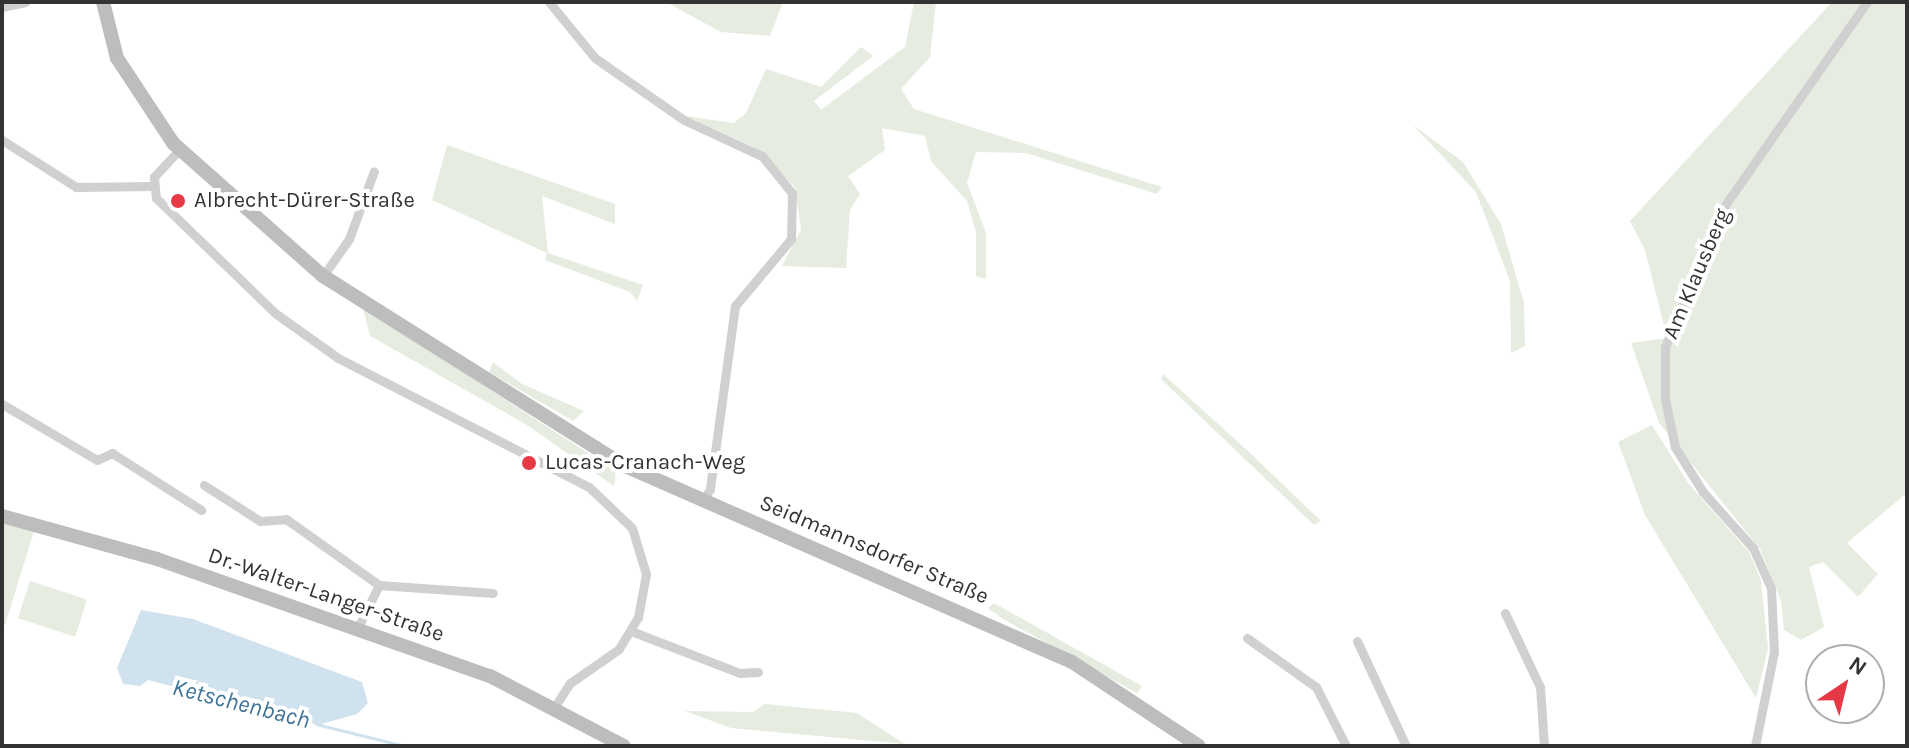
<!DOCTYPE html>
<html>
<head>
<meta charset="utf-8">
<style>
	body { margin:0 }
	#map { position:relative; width:1909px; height:748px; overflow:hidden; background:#fff; font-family:Karla,sans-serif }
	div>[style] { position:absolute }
	.green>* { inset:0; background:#e6ecdf; transform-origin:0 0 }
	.water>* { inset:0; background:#cfe2ee }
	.stream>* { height:3px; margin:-1.5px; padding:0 1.5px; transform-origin:1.5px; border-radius:1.5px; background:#cfe2ee }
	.street>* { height:9px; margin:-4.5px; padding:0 4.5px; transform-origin:4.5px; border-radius:4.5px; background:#d0d0d0 }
	.secondary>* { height:14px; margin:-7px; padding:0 7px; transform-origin:7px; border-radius:7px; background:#bdbdbd }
	.dots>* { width:22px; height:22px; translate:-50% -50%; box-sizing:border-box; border:4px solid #fff; border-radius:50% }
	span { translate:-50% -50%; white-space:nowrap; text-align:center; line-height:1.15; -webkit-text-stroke:8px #fff; paint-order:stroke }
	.poi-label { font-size:22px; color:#333 }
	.left { translate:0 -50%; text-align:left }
	.street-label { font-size:22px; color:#333 }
	.water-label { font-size:24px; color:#3f7597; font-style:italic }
	.frame { position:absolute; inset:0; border:4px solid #333; pointer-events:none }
	.north { position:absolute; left:1805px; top:644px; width:80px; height:80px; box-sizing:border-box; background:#fff; border:2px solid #adadad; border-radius:50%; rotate:35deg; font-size:22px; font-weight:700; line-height:32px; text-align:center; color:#333 }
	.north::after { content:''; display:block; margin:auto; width:28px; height:36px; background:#e63946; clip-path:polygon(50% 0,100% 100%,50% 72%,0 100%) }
</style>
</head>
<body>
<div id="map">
	<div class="green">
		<div style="clip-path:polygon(666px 2px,712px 3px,783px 2px,770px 36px,721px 32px)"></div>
		<div style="clip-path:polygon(914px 2px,936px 2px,930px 57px,901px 89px,914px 109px,1162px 187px,1157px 194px,1026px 153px,976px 152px,967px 183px,986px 233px,986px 279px,976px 276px,976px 232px,967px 201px,931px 161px,925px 136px,882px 128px,885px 150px,848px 176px,860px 194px,850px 210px,846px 268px,782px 266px,801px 230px,795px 187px,754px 147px,685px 116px,734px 123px,746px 113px,766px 69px,821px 87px,861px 47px,873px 56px,814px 101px,821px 110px,905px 47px)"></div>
		<div style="clip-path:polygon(1832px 2px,1907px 2px,1907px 493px,1847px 543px,1878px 574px,1858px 597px,1823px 562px,1809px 567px,1824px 627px,1801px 640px,1784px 630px,1781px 601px,1760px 549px,1659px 423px,1631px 343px,1667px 338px,1645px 250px,1630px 221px)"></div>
		<div style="clip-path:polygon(1413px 125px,1463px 162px,1501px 224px,1524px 303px,1525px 346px,1511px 353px,1510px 281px,1476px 192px)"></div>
		<div style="clip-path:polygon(447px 145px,615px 204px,615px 224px,542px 196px,548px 253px,643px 285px,637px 301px,630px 292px,545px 260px,547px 253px,432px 200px)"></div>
		<div style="clip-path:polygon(363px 308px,616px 471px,614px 486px,527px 425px,370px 336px)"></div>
		<div style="clip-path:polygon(493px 362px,522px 384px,584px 411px,573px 421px,489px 372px)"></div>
		<div style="clip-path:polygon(1163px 374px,1249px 452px,1321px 521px,1314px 525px,1161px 379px)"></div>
		<div style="clip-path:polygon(1652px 425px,1688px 483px,1749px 552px,1761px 580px,1768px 649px,1756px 698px,1645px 515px,1618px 442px)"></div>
		<div style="clip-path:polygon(2px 523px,34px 531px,5px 625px,2px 624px)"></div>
		<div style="left:30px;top:581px;width:60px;height:39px;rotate:18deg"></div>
		<div style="clip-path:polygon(994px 603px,1142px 686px,1137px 693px,1003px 619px,988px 608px)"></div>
		<div style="clip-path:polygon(765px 704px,857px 713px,905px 744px,731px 728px,685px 711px,753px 712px)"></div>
	</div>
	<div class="water">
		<div style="clip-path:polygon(141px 610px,193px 619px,362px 682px,368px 703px,357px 714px,318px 725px,148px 680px,140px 686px,123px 684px,117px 668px)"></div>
	</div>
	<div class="stream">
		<div style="left:316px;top:724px;width:92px;rotate:13.9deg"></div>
	</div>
	<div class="street">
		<div style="left:549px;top:2px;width:72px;rotate:50.6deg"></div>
		<div style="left:595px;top:58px;width:108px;rotate:34.9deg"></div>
		<div style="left:684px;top:120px;width:86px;rotate:24.8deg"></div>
		<div style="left:762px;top:156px;width:48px;rotate:51deg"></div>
		<div style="left:792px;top:193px;width:46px;rotate:91.2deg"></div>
		<div style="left:791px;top:239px;width:87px;rotate:129.9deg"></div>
		<div style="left:735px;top:306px;width:185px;rotate:97.8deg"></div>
		<div style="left:710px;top:489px;width:14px;rotate:120deg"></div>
		<div style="left:2px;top:7px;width:24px;rotate:-12deg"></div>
		<div style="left:2px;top:140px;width:88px;rotate:32.4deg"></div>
		<div style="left:76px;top:187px;width:77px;rotate:-0.7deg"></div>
		<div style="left:179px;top:150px;width:37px;rotate:133deg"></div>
		<div style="left:154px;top:177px;width:21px;rotate:85deg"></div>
		<div style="left:156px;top:198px;width:165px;rotate:44deg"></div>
		<div style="left:275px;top:313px;width:77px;rotate:35.5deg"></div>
		<div style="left:338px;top:358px;width:282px;rotate:27.2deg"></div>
		<div style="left:589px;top:487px;width:59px;rotate:43.6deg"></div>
		<div style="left:632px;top:528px;width:48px;rotate:73.1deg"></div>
		<div style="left:646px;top:574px;width:44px;rotate:100.5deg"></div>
		<div style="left:638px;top:617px;width:37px;rotate:121deg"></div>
		<div style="left:619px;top:649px;width:60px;rotate:145.2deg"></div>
		<div style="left:570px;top:683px;width:27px;rotate:123deg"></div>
		<div style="left:323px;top:276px;width:45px;rotate:-54.9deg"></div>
		<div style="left:349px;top:239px;width:72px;rotate:-69.8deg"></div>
		<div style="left:2px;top:404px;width:110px;rotate:30.5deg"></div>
		<div style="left:97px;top:460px;width:17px;rotate:-25deg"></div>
		<div style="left:112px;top:453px;width:106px;rotate:32.6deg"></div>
		<div style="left:204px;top:485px;width:67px;rotate:32.7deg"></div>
		<div style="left:260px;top:521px;width:26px;rotate:-4deg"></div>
		<div style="left:286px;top:519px;width:114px;rotate:35.4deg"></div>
		<div style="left:379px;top:585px;width:114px;rotate:4deg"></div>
		<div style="left:1505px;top:613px;width:82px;rotate:64.7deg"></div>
		<div style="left:1540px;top:687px;width:59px;rotate:86.1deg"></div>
		<div style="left:357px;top:629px;width:49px;rotate:-63.4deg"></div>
		<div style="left:631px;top:631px;width:117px;rotate:21.1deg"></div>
		<div style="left:740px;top:673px;width:18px;rotate:-3deg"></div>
		<div style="left:1247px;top:638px;width:85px;rotate:35.4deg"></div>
		<div style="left:1316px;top:687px;width:66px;rotate:63deg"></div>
		<div style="left:1357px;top:641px;width:116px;rotate:65deg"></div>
		<div style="left:1755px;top:746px;width:96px;rotate:-78.6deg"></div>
		<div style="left:1774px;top:652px;width:64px;rotate:-92.7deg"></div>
		<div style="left:1771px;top:588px;width:44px;rotate:-114.2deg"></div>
		<div style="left:1753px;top:548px;width:75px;rotate:-131.8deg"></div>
		<div style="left:1703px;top:492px;width:53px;rotate:-121.9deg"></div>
		<div style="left:1675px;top:447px;width:49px;rotate:-101.8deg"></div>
		<div style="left:1665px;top:399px;width:52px;rotate:-90deg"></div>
		<div style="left:1665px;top:347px;width:147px;rotate:-67.6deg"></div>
		<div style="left:1721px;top:211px;width:255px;rotate:-55.1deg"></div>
	</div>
	<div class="secondary">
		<div style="left:103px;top:2px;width:58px;rotate:76deg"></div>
		<div style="left:117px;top:58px;width:102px;rotate:56.6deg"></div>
		<div style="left:173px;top:143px;width:200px;rotate:41.6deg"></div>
		<div style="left:323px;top:276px;width:355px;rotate:32.2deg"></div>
		<div style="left:623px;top:465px;width:490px;rotate:23.7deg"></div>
		<div style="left:1072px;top:662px;width:152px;rotate:33.5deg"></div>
		<div style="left:2px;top:516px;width:161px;rotate:15.5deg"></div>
		<div style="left:157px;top:559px;width:353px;rotate:19.4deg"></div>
		<div style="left:490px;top:676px;width:151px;rotate:27.6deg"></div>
	</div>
	<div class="dots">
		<div style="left:178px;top:201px;background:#e63946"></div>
		<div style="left:529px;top:463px;background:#e63946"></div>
	</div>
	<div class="poi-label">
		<span class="left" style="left:194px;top:201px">Albrecht-Dürer-Straße</span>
		<span class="left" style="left:545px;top:463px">Lucas-Cranach-Weg</span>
	</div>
	<div class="street-label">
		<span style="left:1697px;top:274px;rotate:-67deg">Am Klausberg</span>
		<span style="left:874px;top:550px;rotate:23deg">Seidmannsdorfer Straße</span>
		<span style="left:326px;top:595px;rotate:19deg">Dr.-Walter-Langer-Straße</span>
	</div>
	<div class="water-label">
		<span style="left:241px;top:704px;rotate:14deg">Ketschenbach</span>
	</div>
	<div class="frame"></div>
	<div class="north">N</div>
</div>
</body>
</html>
